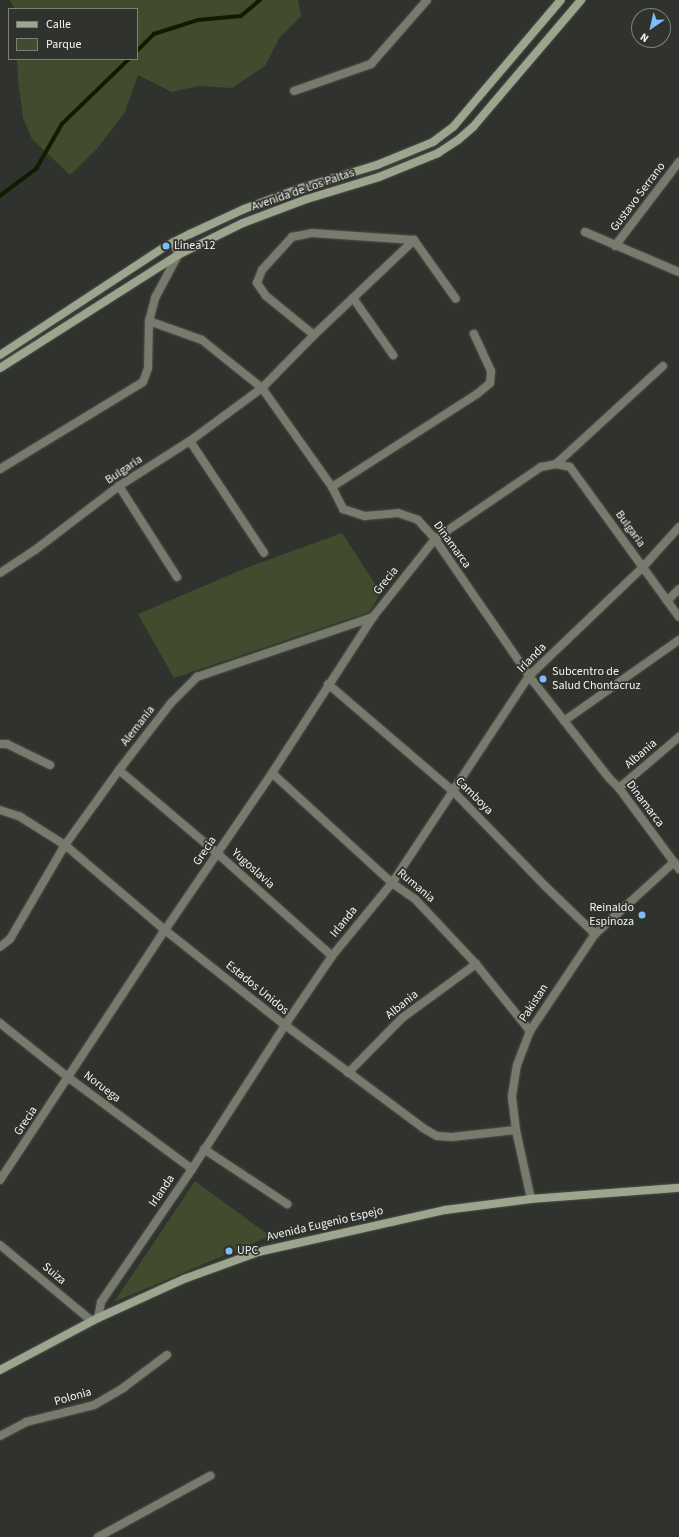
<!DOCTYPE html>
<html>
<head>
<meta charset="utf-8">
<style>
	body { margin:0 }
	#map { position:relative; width:679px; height:1537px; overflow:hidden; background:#30322d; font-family:"Source Sans 3",sans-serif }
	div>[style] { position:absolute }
	.green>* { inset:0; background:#414b2d }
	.stream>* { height:3.5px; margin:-1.75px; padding:0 1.75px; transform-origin:1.75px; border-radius:1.75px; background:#121a00 }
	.roads { filter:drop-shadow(0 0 1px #4f514c) drop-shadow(0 0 1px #4f514c) }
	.minor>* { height:8px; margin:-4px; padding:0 4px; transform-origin:4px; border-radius:4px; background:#767b6d }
	.secondary>* { height:8px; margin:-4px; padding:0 4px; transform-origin:4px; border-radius:4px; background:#9da58e }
	.dots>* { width:11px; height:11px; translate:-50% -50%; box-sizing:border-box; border:2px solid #30322d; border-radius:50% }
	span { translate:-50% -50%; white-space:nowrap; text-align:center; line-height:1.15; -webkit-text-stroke:3.5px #30322d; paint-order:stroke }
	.street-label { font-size:12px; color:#f2f3f0 }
	.poi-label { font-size:12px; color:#f2f3f0 }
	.left { translate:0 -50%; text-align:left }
	.right { translate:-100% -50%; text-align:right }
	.legend { position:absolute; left:8px; top:8px; width:130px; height:52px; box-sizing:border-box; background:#30322d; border:1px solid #7e7f7b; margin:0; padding:5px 7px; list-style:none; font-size:12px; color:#f2f3f0 }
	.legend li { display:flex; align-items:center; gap:8px; height:20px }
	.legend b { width:20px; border:1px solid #7e7f7b }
	.north { position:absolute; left:631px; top:8px; width:40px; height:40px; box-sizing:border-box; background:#30322d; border:1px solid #7e7f7b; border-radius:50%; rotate:214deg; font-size:11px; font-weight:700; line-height:16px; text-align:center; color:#f2f3f0 }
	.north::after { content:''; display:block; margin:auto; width:14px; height:18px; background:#7cbef9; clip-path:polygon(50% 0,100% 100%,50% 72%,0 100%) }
</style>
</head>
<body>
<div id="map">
	<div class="green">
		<div style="clip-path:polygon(10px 0,298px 0,301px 16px,280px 37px,265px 66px,232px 88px,198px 86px,172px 92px,138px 75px,125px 112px,96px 150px,70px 175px,32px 139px,23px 118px,18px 80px,17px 59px,137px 59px,137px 9px,15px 9px)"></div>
		<div style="clip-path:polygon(342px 533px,381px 593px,369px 612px,174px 678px,138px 614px,246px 568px)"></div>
		<div style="clip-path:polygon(195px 1181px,270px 1236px,114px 1302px)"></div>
	</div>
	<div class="stream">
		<div style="left:137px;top:51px;width:24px;rotate:-45deg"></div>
		<div style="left:154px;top:34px;width:46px;rotate:-17.7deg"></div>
		<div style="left:198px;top:20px;width:43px;rotate:-5.3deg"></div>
		<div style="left:241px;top:16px;width:25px;rotate:-40deg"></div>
		<div style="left:0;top:196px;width:45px;rotate:-36.9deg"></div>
		<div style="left:36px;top:169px;width:52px;rotate:-60deg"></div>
		<div style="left:62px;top:124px;width:93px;rotate:-44.1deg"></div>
	</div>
	<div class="roads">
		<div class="minor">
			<div style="left:294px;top:91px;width:82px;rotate:-19.3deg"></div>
			<div style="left:371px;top:64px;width:85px;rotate:-48.8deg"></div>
			<div style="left:585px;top:232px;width:102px;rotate:23.1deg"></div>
			<div style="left:414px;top:240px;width:72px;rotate:54.6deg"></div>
			<div style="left:615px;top:246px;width:106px;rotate:-52.7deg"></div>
			<div style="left:353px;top:298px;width:70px;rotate:54.9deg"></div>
			<div style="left:149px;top:321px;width:56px;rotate:19.7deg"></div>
			<div style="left:202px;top:340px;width:77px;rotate:38.7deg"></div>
			<div style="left:262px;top:388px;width:121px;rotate:54.7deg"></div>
			<div style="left:332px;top:487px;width:25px;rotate:63deg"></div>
			<div style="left:343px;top:509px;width:23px;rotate:18deg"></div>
			<div style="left:365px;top:516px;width:33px;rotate:-5deg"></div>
			<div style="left:398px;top:513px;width:21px;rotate:19deg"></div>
			<div style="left:418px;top:520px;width:25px;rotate:48deg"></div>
			<div style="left:435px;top:539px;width:166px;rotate:55.5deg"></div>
			<div style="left:529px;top:676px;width:130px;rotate:51.9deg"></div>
			<div style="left:609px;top:778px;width:14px;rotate:45deg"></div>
			<div style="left:619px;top:788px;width:101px;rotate:53.5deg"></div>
			<div style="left:314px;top:335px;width:62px;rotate:-140.9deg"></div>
			<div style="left:266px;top:296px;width:16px;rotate:-125deg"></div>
			<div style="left:257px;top:283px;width:14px;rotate:-69deg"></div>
			<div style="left:262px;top:270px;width:45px;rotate:-47.7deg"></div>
			<div style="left:292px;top:237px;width:20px;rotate:-11deg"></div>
			<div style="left:312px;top:233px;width:102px;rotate:3.9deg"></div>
			<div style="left:190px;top:441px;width:134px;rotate:56.5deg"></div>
			<div style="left:556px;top:464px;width:14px;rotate:12deg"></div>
			<div style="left:570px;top:467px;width:185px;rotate:54deg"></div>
			<div style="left:0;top:469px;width:167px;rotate:-31.3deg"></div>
			<div style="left:143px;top:382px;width:15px;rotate:-70deg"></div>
			<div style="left:148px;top:368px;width:47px;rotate:-88.8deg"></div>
			<div style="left:149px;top:321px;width:24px;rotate:-75deg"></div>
			<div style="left:155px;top:298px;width:49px;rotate:-61.9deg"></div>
			<div style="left:178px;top:255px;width:14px;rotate:-107deg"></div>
			<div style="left:119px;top:486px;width:108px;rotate:57.5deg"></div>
			<div style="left:332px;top:487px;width:172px;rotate:-32.7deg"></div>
			<div style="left:477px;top:394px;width:17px;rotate:-40deg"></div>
			<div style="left:490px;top:383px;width:12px;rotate:-85deg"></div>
			<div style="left:491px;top:371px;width:41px;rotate:-114.7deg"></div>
			<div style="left:0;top:573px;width:42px;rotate:-33.3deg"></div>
			<div style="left:35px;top:550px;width:106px;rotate:-37.3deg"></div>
			<div style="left:119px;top:486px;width:84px;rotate:-32.4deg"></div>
			<div style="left:190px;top:441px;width:89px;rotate:-36.4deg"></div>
			<div style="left:262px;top:388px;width:74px;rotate:-45.5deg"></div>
			<div style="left:314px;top:335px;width:138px;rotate:-43.5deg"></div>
			<div style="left:667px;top:601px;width:17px;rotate:-45deg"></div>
			<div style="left:328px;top:684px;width:165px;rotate:40.6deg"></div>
			<div style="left:453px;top:791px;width:131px;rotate:45.9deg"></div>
			<div style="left:544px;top:885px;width:71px;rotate:43.9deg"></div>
			<div style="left:564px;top:721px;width:141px;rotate:-35.2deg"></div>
			<div style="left:0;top:744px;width:7px"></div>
			<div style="left:7px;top:744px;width:48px;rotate:26deg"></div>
			<div style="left:119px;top:770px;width:130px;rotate:40.3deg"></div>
			<div style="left:218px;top:854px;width:153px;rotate:41.8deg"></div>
			<div style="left:272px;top:773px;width:163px;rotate:42.5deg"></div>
			<div style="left:392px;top:883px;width:28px;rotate:35deg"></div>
			<div style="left:415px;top:899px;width:89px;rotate:46.8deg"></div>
			<div style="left:476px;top:964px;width:86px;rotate:51.1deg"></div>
			<div style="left:619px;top:788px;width:79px;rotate:-40.4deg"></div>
			<div style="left:0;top:810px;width:20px;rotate:18deg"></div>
			<div style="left:19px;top:816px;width:54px;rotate:32.2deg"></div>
			<div style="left:65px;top:845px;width:131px;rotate:40.4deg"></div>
			<div style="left:165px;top:930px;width:153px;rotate:38.4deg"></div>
			<div style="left:285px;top:1025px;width:172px;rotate:36.7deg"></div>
			<div style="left:423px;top:1128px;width:16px;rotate:30deg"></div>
			<div style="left:437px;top:1136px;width:15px;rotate:4deg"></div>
			<div style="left:452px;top:1137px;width:64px;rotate:-6.2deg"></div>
			<div style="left:0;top:947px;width:13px;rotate:-39deg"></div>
			<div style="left:10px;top:939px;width:109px;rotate:-59.7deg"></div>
			<div style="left:65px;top:845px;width:92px;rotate:-54.2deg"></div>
			<div style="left:119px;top:770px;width:85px;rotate:-52.2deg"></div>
			<div style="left:171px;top:703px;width:37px;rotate:-45deg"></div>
			<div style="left:197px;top:677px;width:186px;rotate:-18.8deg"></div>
			<div style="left:0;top:1023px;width:88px;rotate:38.6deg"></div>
			<div style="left:69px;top:1078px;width:153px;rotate:36.5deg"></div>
			<div style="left:348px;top:1073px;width:77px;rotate:-45.5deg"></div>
			<div style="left:402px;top:1018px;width:92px;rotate:-36.1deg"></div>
			<div style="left:204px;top:1149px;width:100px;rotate:33.5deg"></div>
			<div style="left:0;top:1180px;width:300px;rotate:-56.6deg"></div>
			<div style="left:165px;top:930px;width:190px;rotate:-55.7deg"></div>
			<div style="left:272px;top:773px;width:186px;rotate:-57.1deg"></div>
			<div style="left:373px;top:617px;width:100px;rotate:-51.5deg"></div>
			<div style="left:435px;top:539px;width:128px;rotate:-34.2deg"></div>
			<div style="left:541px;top:467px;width:15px;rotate:-11deg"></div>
			<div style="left:556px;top:464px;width:145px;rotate:-42.5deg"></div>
			<div style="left:531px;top:1199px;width:71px;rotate:-102.3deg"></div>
			<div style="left:516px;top:1130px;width:34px;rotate:-97deg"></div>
			<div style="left:512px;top:1096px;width:31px;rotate:-81deg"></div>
			<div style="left:517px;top:1065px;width:36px;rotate:-69deg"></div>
			<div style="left:530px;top:1031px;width:117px;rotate:-56.2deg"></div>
			<div style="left:595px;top:934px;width:107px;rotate:-42.3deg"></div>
			<div style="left:0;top:1245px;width:119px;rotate:39.6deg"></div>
			<div style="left:98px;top:1318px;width:16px;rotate:-79deg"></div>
			<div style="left:101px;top:1302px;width:161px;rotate:-55.6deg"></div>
			<div style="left:192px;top:1169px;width:171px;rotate:-57.1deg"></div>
			<div style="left:285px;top:1025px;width:83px;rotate:-55.7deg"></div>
			<div style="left:332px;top:956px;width:94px;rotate:-50.6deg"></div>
			<div style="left:392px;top:883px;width:248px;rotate:-56.5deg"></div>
			<div style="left:529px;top:676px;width:158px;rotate:-43.7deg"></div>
			<div style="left:643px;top:567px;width:54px;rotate:-48deg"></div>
			<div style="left:0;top:1436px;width:30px;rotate:-28deg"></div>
			<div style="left:26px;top:1422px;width:70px;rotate:-14deg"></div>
			<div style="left:94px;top:1405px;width:34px;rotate:-30deg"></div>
			<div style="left:123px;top:1388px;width:55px;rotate:-36.9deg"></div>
			<div style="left:98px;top:1537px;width:128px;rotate:-28.6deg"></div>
		</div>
		<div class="secondary">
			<div style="left:0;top:355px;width:199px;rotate:-33.3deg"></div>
			<div style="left:166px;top:246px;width:27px;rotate:-27deg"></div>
			<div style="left:190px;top:234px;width:60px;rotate:-24.8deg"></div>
			<div style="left:244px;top:209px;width:61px;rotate:-20.2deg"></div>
			<div style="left:301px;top:188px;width:79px;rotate:-16.8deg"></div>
			<div style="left:377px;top:165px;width:61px;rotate:-22.3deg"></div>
			<div style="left:433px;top:142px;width:26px;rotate:-37deg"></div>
			<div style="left:454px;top:126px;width:165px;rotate:-49.7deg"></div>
			<div style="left:0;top:368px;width:211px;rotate:-32.4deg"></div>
			<div style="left:178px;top:255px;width:72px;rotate:-26.2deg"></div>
			<div style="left:243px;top:223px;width:68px;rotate:-20.6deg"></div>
			<div style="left:307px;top:199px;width:75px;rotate:-17deg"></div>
			<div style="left:379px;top:177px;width:64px;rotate:-22.1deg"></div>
			<div style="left:438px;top:153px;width:24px;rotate:-33deg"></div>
			<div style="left:458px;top:140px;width:20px;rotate:-41deg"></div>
			<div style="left:473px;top:127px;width:167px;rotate:-49.6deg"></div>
			<div style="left:0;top:1370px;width:111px;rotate:-28deg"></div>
			<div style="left:98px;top:1318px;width:94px;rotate:-24.4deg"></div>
			<div style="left:184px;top:1279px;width:79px;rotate:-20deg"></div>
			<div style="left:258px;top:1252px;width:192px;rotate:-12.7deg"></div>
			<div style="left:445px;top:1210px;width:87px;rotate:-7.3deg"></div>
			<div style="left:531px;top:1199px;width:148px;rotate:-4.3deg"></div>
		</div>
	</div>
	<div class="dots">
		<div style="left:166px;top:246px;background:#7cbef9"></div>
		<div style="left:543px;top:679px;background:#7cbef9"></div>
		<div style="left:642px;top:915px;background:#7cbef9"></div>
		<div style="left:229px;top:1251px;background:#7cbef9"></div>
	</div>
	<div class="street-label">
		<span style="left:303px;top:190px;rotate:-19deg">Avenida de Los Paltas</span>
		<span style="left:638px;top:197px;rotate:-53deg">Gustavo Serrano</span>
		<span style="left:124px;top:470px;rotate:-34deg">Bulgaria</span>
		<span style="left:630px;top:529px;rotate:54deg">Bulgaria</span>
		<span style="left:452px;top:545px;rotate:54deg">Dinamarca</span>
		<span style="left:386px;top:581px;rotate:-51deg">Grecia</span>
		<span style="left:532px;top:658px;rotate:-46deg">Irlanda</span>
		<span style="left:138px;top:726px;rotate:-52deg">Alemania</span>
		<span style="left:641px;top:754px;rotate:-41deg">Albania</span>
		<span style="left:474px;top:796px;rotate:45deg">Camboya</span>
		<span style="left:645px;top:804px;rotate:53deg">Dinamarca</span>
		<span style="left:205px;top:851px;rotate:-56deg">Grecia</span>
		<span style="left:253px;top:869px;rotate:42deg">Yugoslavia</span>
		<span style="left:416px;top:886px;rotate:40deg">Rumania</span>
		<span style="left:344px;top:922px;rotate:-51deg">Irlanda</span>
		<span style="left:257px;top:988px;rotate:39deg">Estados Unidos</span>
		<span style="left:534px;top:1003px;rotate:-57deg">Pakistan</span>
		<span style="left:402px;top:1005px;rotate:-39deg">Albania</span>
		<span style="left:102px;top:1087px;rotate:37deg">Noruega</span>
		<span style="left:26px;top:1121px;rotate:-56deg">Grecia</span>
		<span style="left:162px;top:1191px;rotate:-56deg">Irlanda</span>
		<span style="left:325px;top:1224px;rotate:-13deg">Avenida Eugenio Espejo</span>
		<span style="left:54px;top:1274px;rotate:40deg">Suiza</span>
		<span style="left:73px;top:1397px;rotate:-16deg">Polonia</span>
	</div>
	<div class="poi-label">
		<span class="left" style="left:174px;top:246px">Linea 12</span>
		<span class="left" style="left:552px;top:679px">Subcentro de<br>Salud Chontacruz</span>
		<span class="right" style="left:634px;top:915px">Reinaldo<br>Espinoza</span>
		<span class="left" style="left:237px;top:1251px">UPC</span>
	</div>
	<ul class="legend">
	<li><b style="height:5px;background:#9da58e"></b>Calle</li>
	<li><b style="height:11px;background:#414b2d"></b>Parque</li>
	</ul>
	<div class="north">N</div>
</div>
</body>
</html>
